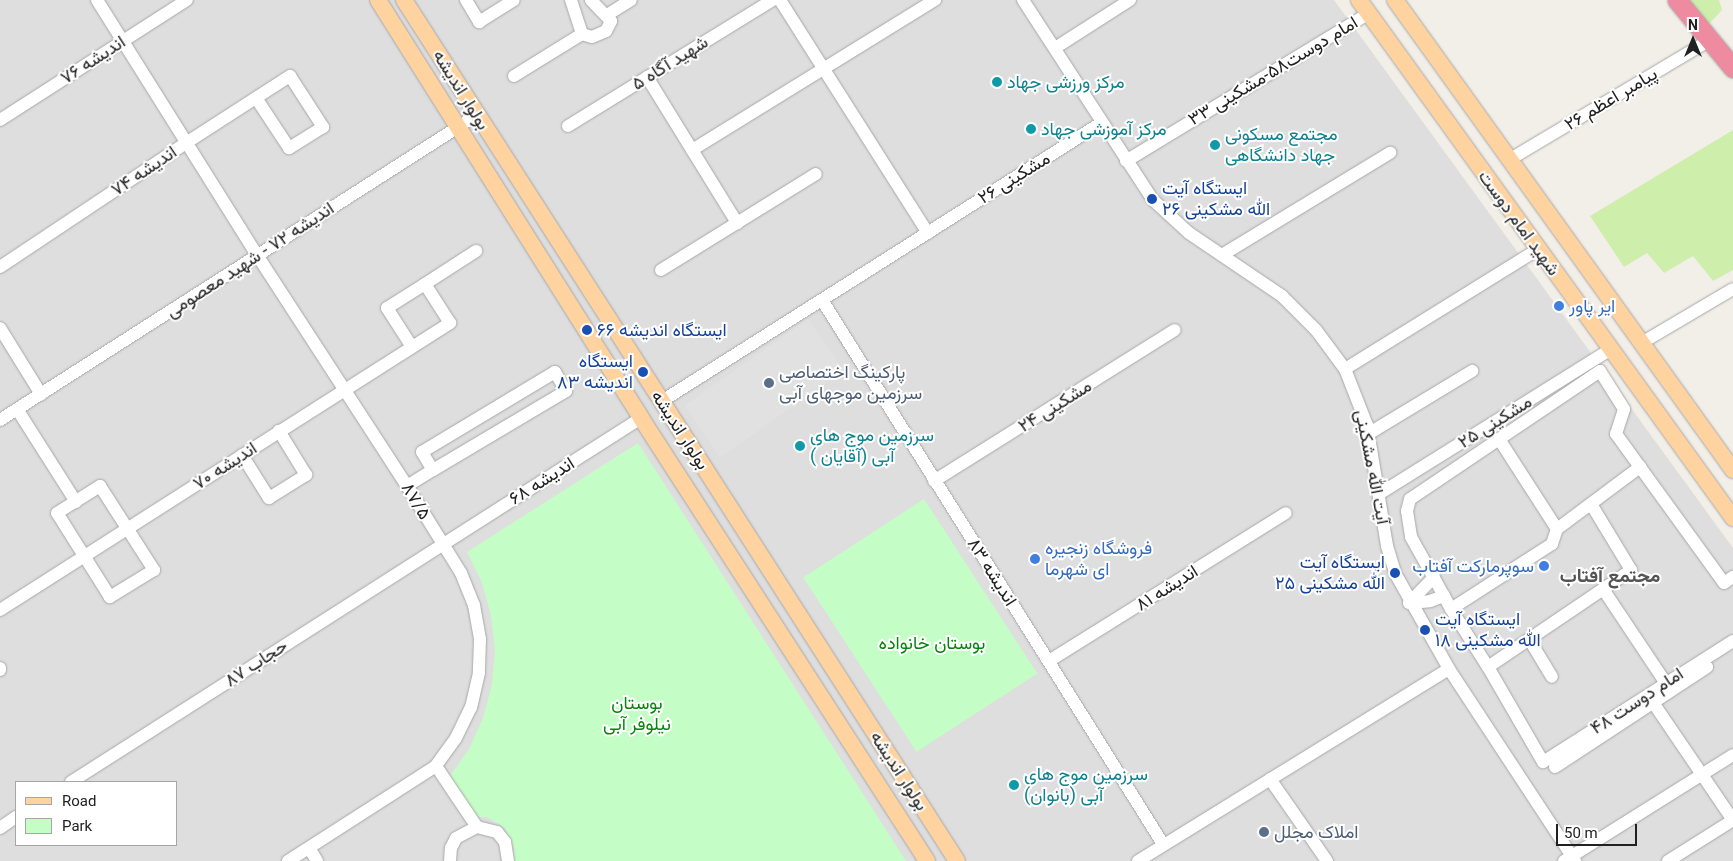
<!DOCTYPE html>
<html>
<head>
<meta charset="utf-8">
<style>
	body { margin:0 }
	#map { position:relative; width:1733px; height:861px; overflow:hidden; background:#f2eee8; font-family:Roboto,Vazirmatn,sans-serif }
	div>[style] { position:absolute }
	.residential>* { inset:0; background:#dfdede }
	.grass>* { inset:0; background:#ceefab }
	.park>* { inset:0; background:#c4fdc6; transform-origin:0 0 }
	.parking>* { inset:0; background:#e1e1e1; transform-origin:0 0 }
	.roads { filter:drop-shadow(0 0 1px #a8a8a8) drop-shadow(0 0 1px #a8a8a8) }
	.minor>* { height:12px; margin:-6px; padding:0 6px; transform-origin:6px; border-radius:6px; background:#fff }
	.major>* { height:16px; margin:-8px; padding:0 8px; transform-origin:8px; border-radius:8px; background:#ffd3a0 }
	.highway>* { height:19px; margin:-9.5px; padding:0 9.5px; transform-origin:9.5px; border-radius:9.5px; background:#ee8ba0 }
	.dots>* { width:14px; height:14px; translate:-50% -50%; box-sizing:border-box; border:2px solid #fff; border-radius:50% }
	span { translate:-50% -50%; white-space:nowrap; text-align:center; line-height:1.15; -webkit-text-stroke:4px #fff; paint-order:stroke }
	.street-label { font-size:18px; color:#212121 }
	.culture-label { font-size:18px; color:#0d838f }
	.left { translate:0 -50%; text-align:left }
	.transit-label { font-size:18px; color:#164399 }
	.right { translate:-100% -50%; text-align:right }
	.shop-label { font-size:18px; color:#366cbe }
	.service-label { font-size:18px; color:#4e5e75 }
	.park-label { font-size:18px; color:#05850b }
	.neighbourhood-label { font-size:19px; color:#545454; font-weight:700 }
	.legend { position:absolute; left:15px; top:781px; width:162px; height:65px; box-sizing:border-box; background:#fff; border:1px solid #a6a6a6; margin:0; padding:6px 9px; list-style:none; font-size:15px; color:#212121 }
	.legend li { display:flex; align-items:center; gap:10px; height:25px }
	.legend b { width:25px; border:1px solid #a6a6a6 }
	.north { position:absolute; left:1668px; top:15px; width:50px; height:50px; -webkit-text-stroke:4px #fff; paint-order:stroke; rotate:0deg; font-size:14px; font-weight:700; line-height:20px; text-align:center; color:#212121 }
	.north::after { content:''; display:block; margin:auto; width:18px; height:22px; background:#212121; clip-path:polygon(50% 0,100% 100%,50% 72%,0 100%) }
	.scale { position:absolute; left:1556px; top:824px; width:81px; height:22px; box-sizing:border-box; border:2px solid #212121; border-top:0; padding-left:6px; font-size:15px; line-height:18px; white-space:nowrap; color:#212121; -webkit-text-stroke:4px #fff; paint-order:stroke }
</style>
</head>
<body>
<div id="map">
	<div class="residential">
		<div style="clip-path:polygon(evenodd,0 0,1334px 0,1733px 548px,1733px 861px,0 861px,0 0,16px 782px,176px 782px,176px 845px,16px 845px,16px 782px)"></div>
	</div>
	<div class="grass">
		<div style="clip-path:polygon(1689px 0,1719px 0,1722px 10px,1709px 24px)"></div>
		<div style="clip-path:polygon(1733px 130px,1733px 270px,1713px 281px,1693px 256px,1664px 273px,1647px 253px,1624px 267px,1590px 216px)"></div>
	</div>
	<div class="park">
		<div style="clip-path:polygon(638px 443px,906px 861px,513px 861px,514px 847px,505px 828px,487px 817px,473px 817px,449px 777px,469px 749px,483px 718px,492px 684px,495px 650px,491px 616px,482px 583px,467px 552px)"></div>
		<div style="left:924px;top:499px;width:208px;height:144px;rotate:57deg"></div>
	</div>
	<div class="parking">
		<div style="left:808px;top:319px;width:63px;height:151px;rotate:55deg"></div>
	</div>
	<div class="roads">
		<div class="minor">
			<div style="left:97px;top:0;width:301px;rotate:57.9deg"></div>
			<div style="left:257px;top:255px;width:275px;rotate:57deg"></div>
			<div style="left:407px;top:486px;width:102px;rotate:58.2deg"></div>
			<div style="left:461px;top:573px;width:35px;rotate:68deg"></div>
			<div style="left:474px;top:605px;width:35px;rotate:80deg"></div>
			<div style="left:480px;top:639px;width:34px;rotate:92deg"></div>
			<div style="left:479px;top:673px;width:35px;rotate:103deg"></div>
			<div style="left:471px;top:707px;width:34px;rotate:116deg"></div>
			<div style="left:456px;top:738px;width:34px;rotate:126deg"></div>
			<div style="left:436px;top:766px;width:176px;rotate:147.3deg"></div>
			<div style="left:466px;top:0;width:26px;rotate:59deg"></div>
			<div style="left:479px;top:22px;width:41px;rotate:-32.2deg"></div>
			<div style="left:571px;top:0;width:36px;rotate:72deg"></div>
			<div style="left:582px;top:34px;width:10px;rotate:17deg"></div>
			<div style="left:592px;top:37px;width:15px;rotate:-23deg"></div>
			<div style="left:606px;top:31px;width:11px;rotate:-63deg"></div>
			<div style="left:611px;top:21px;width:29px;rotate:-134deg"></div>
			<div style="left:780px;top:0;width:276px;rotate:57.6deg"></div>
			<div style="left:1023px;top:0;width:237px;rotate:57deg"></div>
			<div style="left:1152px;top:199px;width:50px;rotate:42.6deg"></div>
			<div style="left:1189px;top:233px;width:112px;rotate:34.1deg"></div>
			<div style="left:1282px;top:296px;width:48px;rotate:45deg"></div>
			<div style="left:1316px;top:330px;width:49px;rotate:53.4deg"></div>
			<div style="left:1345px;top:369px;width:60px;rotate:68.6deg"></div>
			<div style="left:1367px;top:425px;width:123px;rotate:80.6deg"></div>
			<div style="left:1387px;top:546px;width:28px;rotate:73deg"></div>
			<div style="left:1395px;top:573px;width:110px;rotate:60.6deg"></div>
			<div style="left:1449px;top:669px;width:230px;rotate:56.7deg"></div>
			<div style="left:607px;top:15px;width:28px;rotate:-32deg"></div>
			<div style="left:1055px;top:48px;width:89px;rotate:-32.6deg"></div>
			<div style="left:514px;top:76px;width:80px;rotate:-31.7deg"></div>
			<div style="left:647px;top:77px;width:172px;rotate:58.3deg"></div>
			<div style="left:0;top:120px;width:222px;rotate:-32.7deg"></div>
			<div style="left:568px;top:126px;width:241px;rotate:-31.6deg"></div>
			<div style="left:692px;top:150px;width:286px;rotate:-31.7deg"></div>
			<div style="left:1512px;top:158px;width:230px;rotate:-30.8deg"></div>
			<div style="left:1126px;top:161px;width:285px;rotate:-31.3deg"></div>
			<div style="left:1222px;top:255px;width:197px;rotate:-31.3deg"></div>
			<div style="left:0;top:267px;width:224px;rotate:-33.7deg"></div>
			<div style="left:186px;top:143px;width:124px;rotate:-32.8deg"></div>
			<div style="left:290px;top:76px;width:61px;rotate:57.1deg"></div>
			<div style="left:323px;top:127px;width:40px;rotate:148deg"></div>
			<div style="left:289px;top:148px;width:60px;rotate:-123.4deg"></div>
			<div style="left:661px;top:270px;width:182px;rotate:-31.8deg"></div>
			<div style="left:425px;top:284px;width:61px;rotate:-32.9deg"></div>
			<div style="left:822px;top:300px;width:642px;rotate:57.92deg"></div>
			<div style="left:0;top:328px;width:78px;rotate:58.2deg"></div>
			<div style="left:1643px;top:342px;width:104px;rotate:-30.5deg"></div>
			<div style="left:1345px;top:369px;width:226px;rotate:-31.8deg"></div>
			<div style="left:662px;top:401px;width:520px;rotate:-32.34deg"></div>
			<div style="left:17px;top:409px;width:110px;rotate:57.6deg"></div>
			<div style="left:0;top:420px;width:566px;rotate:-32.6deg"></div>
			<div style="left:1368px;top:434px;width:122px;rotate:-31.2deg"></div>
			<div style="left:1499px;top:439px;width:107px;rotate:57.2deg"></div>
			<div style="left:242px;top:455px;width:51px;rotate:57.9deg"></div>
			<div style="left:269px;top:498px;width:44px;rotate:-31.9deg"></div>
			<div style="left:306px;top:475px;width:52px;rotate:-121.5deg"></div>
			<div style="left:1640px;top:467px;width:143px;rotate:54.1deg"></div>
			<div style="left:1724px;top:583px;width:11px;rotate:-34deg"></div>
			<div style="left:934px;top:481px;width:284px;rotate:-32.1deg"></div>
			<div style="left:100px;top:486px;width:100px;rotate:57.3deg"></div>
			<div style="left:154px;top:570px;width:52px;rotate:148.5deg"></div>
			<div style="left:110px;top:597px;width:99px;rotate:-122.2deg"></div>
			<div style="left:57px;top:513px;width:51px;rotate:-32.1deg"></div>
			<div style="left:407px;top:486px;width:31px;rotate:-32deg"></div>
			<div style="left:433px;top:470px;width:155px;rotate:-30.7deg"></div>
			<div style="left:566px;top:391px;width:22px;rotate:-120deg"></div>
			<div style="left:555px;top:372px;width:155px;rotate:149deg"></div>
			<div style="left:422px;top:452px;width:21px;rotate:59deg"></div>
			<div style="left:1379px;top:494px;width:274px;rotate:-32deg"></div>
			<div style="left:1603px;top:589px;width:112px;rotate:56.3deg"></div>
			<div style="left:1409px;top:603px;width:36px;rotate:-46deg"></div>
			<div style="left:1409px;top:603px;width:21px;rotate:-5deg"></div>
			<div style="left:1430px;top:601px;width:15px;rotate:-20deg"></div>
			<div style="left:1451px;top:609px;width:120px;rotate:-32.8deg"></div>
			<div style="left:1552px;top:544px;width:16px;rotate:-72deg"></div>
			<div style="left:1557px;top:529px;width:104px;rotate:-36.8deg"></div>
			<div style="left:1640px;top:467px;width:41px;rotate:-126deg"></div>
			<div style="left:1616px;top:434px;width:26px;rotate:-72deg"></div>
			<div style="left:1624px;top:409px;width:45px;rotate:-122.3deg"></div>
			<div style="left:1600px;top:371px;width:229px;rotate:146deg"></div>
			<div style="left:1410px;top:499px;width:12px;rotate:104deg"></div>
			<div style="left:1407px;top:511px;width:26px;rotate:81deg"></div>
			<div style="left:1411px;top:537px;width:68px;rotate:60.8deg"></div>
			<div style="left:1444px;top:596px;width:15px;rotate:62deg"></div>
			<div style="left:1451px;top:609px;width:69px;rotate:57.5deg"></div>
			<div style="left:1488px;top:667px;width:173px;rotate:-34.1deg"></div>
			<div style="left:1631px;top:570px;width:77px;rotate:-121.2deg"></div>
			<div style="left:0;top:610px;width:534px;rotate:-32.53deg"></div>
			<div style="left:450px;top:323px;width:46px;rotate:-122.7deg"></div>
			<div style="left:425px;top:284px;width:45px;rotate:147.7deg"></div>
			<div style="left:387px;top:308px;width:46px;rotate:57.3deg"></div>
			<div style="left:1529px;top:639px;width:44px;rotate:58.8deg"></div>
			<div style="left:1049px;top:661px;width:279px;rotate:-32deg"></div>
			<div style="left:1488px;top:667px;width:110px;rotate:59.9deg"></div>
			<div style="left:1543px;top:762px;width:225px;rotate:-32.5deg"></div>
			<div style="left:0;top:668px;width:2px;rotate:90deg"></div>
			<div style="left:1652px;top:701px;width:144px;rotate:55.8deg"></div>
			<div style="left:436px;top:766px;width:73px;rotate:56.1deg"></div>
			<div style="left:1555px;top:767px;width:182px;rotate:-33.3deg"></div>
			<div style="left:1270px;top:779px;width:100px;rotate:55.2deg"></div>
			<div style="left:71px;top:782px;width:676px;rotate:-32.56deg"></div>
			<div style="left:0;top:828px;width:19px;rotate:-35deg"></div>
			<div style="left:309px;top:848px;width:15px;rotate:58deg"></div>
			<div style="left:450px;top:861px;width:13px;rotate:-86deg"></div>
			<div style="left:451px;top:848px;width:11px;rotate:-63deg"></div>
			<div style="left:456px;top:838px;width:24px;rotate:-28deg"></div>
			<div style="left:477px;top:827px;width:21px;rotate:14deg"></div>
			<div style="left:497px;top:832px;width:13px;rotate:51deg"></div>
			<div style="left:505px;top:842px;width:19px;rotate:81deg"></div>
			<div style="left:1138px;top:861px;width:365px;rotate:-31.7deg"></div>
			<div style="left:1564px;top:861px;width:199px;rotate:-32.1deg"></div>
			<div style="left:1668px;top:861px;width:77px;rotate:-32.2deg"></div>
		</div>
		<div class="major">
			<div style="left:378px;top:0;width:494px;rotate:57.8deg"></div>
			<div style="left:641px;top:418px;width:527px;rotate:57.15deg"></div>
			<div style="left:404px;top:0;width:1023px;rotate:57.29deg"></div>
			<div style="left:1359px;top:0;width:639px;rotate:54.17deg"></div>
			<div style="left:1395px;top:0;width:579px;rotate:54.28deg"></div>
		</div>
		<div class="highway">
			<div style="left:1677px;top:0;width:88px;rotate:50.5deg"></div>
		</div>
	</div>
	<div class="dots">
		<div style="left:997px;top:82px;background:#0f9aa8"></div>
		<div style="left:1031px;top:129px;background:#0f9aa8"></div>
		<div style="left:1215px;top:145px;background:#0f9aa8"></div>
		<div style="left:1152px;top:199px;background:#1a4fb4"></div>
		<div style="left:1559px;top:306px;background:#3f7fe0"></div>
		<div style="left:587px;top:330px;background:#1a4fb4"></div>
		<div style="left:643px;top:372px;background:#1a4fb4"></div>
		<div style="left:769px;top:383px;background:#5c6f8a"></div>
		<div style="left:800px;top:446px;background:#0f9aa8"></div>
		<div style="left:1035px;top:559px;background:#3f7fe0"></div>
		<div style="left:1544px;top:566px;background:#3f7fe0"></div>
		<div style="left:1395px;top:573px;background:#1a4fb4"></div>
		<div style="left:1425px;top:630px;background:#1a4fb4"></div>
		<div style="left:1014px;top:785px;background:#0f9aa8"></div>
		<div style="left:1264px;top:832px;background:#5c6f8a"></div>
	</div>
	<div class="street-label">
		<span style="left:93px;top:60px;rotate:-33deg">اندیشه ۷۶</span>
		<span style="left:670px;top:63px;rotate:-32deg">شهید آگاه ۵</span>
		<span style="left:1273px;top:71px;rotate:-31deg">امام دوست۵۸-مشکینی ۳۳</span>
		<span style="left:461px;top:90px;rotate:58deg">بولوار اندیشه</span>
		<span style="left:1611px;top:99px;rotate:-31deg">پیامبر اعظم ۲۶</span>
		<span style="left:144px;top:171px;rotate:-34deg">اندیشه ۷۴</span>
		<span style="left:1014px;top:178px;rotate:-32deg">مشکینی ۲۶</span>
		<span style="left:1519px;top:223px;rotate:54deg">شهید امام دوست</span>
		<span style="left:250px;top:260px;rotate:-33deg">اندیشه ۷۲ - شهید معصومی</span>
		<span style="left:1055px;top:406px;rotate:-32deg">مشکینی ۲۴</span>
		<span style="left:1495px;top:422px;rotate:-32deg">مشکینی ۲۵</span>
		<span style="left:680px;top:430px;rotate:57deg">بولوار اندیشه</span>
		<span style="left:225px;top:466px;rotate:-33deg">اندیشه ۷۰</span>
		<span style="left:1372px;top:467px;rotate:79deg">آیت الله مشکینی</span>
		<span style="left:542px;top:481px;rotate:-32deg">اندیشه ۶۸</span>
		<span style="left:416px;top:501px;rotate:59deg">۸۷/۵</span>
		<span style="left:992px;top:572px;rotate:58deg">اندیشه ۸۳</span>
		<span style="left:1167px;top:588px;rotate:-32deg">اندیشه ۸۱</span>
		<span style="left:256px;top:663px;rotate:-33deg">حجاب ۸۷</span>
		<span style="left:1637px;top:701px;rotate:-33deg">امام دوست ۴۸</span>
		<span style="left:899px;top:771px;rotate:57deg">بولوار اندیشه</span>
	</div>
	<div class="culture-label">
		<span class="left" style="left:1007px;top:82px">مرکز ورزشی جهاد</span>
		<span class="left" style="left:1041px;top:129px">مرکز آموزشی جهاد</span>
		<span class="left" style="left:1225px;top:145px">مجتمع مسکونی<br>جهاد دانشگاهی</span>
		<span class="left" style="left:810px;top:446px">سرزمین موج های<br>آبی (آقایان )</span>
		<span class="left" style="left:1024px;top:785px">سرزمین موج های<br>آبی (بانوان)</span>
	</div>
	<div class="transit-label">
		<span class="left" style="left:1162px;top:199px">ایستگاه آیت<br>الله مشکینی ۲۶</span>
		<span class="left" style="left:597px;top:330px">ایستگاه اندیشه ۶۶</span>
		<span class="right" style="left:633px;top:372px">ایستگاه<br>اندیشه ۸۳</span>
		<span class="right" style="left:1385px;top:573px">ایستگاه آیت<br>الله مشکینی ۲۵</span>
		<span class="left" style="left:1435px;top:630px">ایستگاه آیت<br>الله مشکینی ۱۸</span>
	</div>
	<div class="shop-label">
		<span class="left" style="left:1569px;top:306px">ایر پاور</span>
		<span class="left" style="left:1045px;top:559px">فروشگاه زنجیره<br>ای شهرما</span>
		<span class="right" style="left:1534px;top:566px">سوپرمارکت آفتاب</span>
	</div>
	<div class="service-label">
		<span class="left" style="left:779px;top:383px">پارکینگ اختصاصی<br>سرزمین موجهای آبی</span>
		<span class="left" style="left:1274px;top:832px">املاک مجلل</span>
	</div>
	<div class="park-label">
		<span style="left:932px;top:643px">بوستان خانواده</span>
		<span style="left:637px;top:714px">بوستان<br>نیلوفر آبی</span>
	</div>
	<div class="neighbourhood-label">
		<span style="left:1610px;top:576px">مجتمع آفتاب</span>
	</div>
	<ul class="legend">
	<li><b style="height:6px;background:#ffd3a0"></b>Road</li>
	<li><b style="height:14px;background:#c4fdc6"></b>Park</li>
	</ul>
	<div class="north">N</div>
	<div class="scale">50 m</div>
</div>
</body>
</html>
